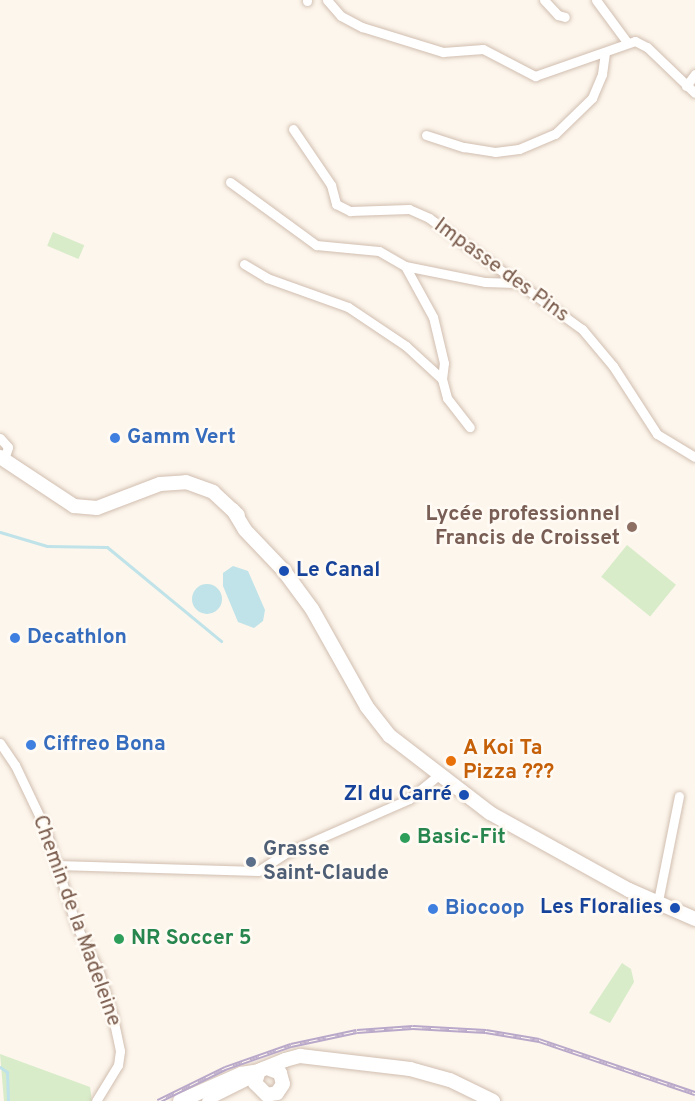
<!DOCTYPE html>
<html>
<head>
<meta charset="utf-8">
<style>
	body { margin:0 }
	#map { position:relative; width:695px; height:1101px; overflow:hidden; background:#fdf6ec; font-family:Overpass,sans-serif }
	div>[style] { position:absolute }
	.green>* { inset:0; background:#d8ecc9; transform-origin:0 0 }
	.water>* { inset:0; background:#bfe3e8 }
	.round { border-radius:50% }
	.stream>* { height:3px; margin:-1.5px; padding:0 1.5px; transform-origin:1.5px; border-radius:1.5px; background:#bfe3e8 }
	.roads { filter:drop-shadow(0 0 2px #d1beb0) drop-shadow(0 0 2px #d1beb0) }
	.street>* { height:9px; margin:-4.5px; padding:0 4.5px; transform-origin:4.5px; border-radius:4.5px; background:#fff }
	.secondary>* { height:14px; margin:-7px; padding:0 7px; transform-origin:7px; border-radius:7px; background:#fff }
	.rail>* { height:5px; margin-top:-2.5px; transform-origin:0; background:repeating-linear-gradient(90deg,#fffaf3 0 9px,#b9a8c9 0 18px); box-sizing:border-box; border-block:2px solid #b9a8c9 }
	.dots>* { width:16px; height:16px; translate:-50% -50%; box-sizing:border-box; border:3px solid #fffaf3; border-radius:50% }
	span { translate:-50% -50%; white-space:nowrap; text-align:center; line-height:1.15; -webkit-text-stroke:5px #fffaf3; paint-order:stroke }
	.street-label { font-size:21px; color:#7a5c4d }
	.shop-label { font-size:21px; color:#366cbe; font-weight:700 }
	.left { translate:0 -50%; text-align:left }
	.education-label { font-size:21px; color:#785e54; font-weight:700 }
	.right { translate:-100% -50%; text-align:right }
	.transit-label { font-size:21px; color:#164399; font-weight:700 }
	.food-label { font-size:21px; color:#c56008; font-weight:700 }
	.leisure-label { font-size:21px; color:#27864d; font-weight:700 }
	.service-label { font-size:21px; color:#4e5e75; font-weight:700 }
</style>
</head>
<body>
<div id="map">
	<div class="green">
		<div style="left:53px;top:232px;width:34px;height:15px;rotate:23deg"></div>
		<div style="left:627px;top:545px;width:63px;height:41px;rotate:39deg"></div>
		<div style="clip-path:polygon(622px 963px,631px 969px,634px 982px,610px 1023px,589px 1013px)"></div>
		<div style="clip-path:polygon(0 1054px,90px 1087px,92px 1101px,4px 1101px)"></div>
	</div>
	<div class="water">
		<div style="clip-path:polygon(233px 566px,248px 571px,265px 610px,263px 621px,254px 628px,238px 622px,223px 586px,223px 573px)"></div>
		<div class="round" style="left:192px;top:584px;width:30px;height:30px"></div>
	</div>
	<div class="stream">
		<div style="left:0;top:532px;width:49px;rotate:16.6deg"></div>
		<div style="left:47px;top:546px;width:60px;rotate:1deg"></div>
		<div style="left:107px;top:547px;width:148px;rotate:39.5deg"></div>
		<div style="left:0;top:1067px;width:9px;rotate:36deg"></div>
		<div style="left:7px;top:1072px;width:29px;rotate:88deg"></div>
	</div>
	<div class="roads">
		<div class="street">
			<div style="left:327px;top:0;width:21px;rotate:49deg"></div>
			<div style="left:341px;top:16px;width:24px;rotate:28deg"></div>
			<div style="left:362px;top:27px;width:85px;rotate:17.2deg"></div>
			<div style="left:443px;top:52px;width:40px;rotate:-4.3deg"></div>
			<div style="left:483px;top:49px;width:59px;rotate:27.4deg"></div>
			<div style="left:535px;top:76px;width:106px;rotate:-19.3deg"></div>
			<div style="left:635px;top:41px;width:13px;rotate:27deg"></div>
			<div style="left:647px;top:47px;width:66px;rotate:43.8deg"></div>
			<div style="left:544px;top:0;width:21px;rotate:47deg"></div>
			<div style="left:558px;top:15px;width:7px;rotate:16deg"></div>
			<div style="left:596px;top:0;width:52px;rotate:53.6deg"></div>
			<div style="left:307px;top:1px;width:1px;rotate:-90deg"></div>
			<div style="left:686px;top:86px;width:15px;rotate:-53deg"></div>
			<div style="left:293px;top:129px;width:68px;rotate:55.8deg"></div>
			<div style="left:331px;top:185px;width:20px;rotate:75deg"></div>
			<div style="left:336px;top:204px;width:16px;rotate:27deg"></div>
			<div style="left:350px;top:211px;width:59px;rotate:-1.9deg"></div>
			<div style="left:409px;top:209px;width:22px;rotate:24deg"></div>
			<div style="left:429px;top:218px;width:189px;rotate:36deg"></div>
			<div style="left:582px;top:329px;width:48px;rotate:50deg"></div>
			<div style="left:613px;top:366px;width:81px;rotate:57.1deg"></div>
			<div style="left:657px;top:434px;width:44px;rotate:31.2deg"></div>
			<div style="left:426px;top:135px;width:40px;rotate:18deg"></div>
			<div style="left:464px;top:147px;width:31px;rotate:9deg"></div>
			<div style="left:495px;top:152px;width:24px;rotate:-7deg"></div>
			<div style="left:519px;top:149px;width:39px;rotate:-23deg"></div>
			<div style="left:555px;top:134px;width:52px;rotate:-44.2deg"></div>
			<div style="left:592px;top:98px;width:26px;rotate:-67deg"></div>
			<div style="left:602px;top:74px;width:22px;rotate:-82deg"></div>
			<div style="left:230px;top:182px;width:107px;rotate:36.2deg"></div>
			<div style="left:316px;top:245px;width:63px;rotate:5.4deg"></div>
			<div style="left:379px;top:251px;width:30px;rotate:30deg"></div>
			<div style="left:405px;top:266px;width:82px;rotate:11.3deg"></div>
			<div style="left:485px;top:282px;width:30px;rotate:2deg"></div>
			<div style="left:244px;top:264px;width:27px;rotate:31deg"></div>
			<div style="left:267px;top:278px;width:86px;rotate:19.7deg"></div>
			<div style="left:348px;top:307px;width:70px;rotate:33.9deg"></div>
			<div style="left:406px;top:346px;width:49px;rotate:42.5deg"></div>
			<div style="left:442px;top:379px;width:16px;rotate:-83deg"></div>
			<div style="left:444px;top:363px;width:47px;rotate:-103.4deg"></div>
			<div style="left:433px;top:317px;width:58px;rotate:-118.8deg"></div>
			<div style="left:442px;top:379px;width:20px;rotate:75deg"></div>
			<div style="left:447px;top:398px;width:37px;rotate:52deg"></div>
			<div style="left:0;top:438px;width:12px;rotate:48deg"></div>
			<div style="left:8px;top:447px;width:13px;rotate:108deg"></div>
			<div style="left:0;top:743px;width:27px;rotate:56deg"></div>
			<div style="left:15px;top:765px;width:70px;rotate:64.5deg"></div>
			<div style="left:45px;top:828px;width:102px;rotate:72.3deg"></div>
			<div style="left:76px;top:925px;width:49px;rotate:63.4deg"></div>
			<div style="left:98px;top:969px;width:46px;rotate:72.3deg"></div>
			<div style="left:112px;top:1013px;width:39px;rotate:78deg"></div>
			<div style="left:120px;top:1051px;width:14px;rotate:98deg"></div>
			<div style="left:118px;top:1065px;width:42px;rotate:121.4deg"></div>
			<div style="left:57px;top:865px;width:201px;rotate:1.7deg"></div>
			<div style="left:258px;top:871px;width:31px;rotate:-33deg"></div>
			<div style="left:284px;top:854px;width:137px;rotate:-23.7deg"></div>
			<div style="left:409px;top:799px;width:38px;rotate:-39deg"></div>
			<div style="left:658px;top:901px;width:107px;rotate:-78.7deg"></div>
			<div style="left:206px;top:1101px;width:56px;rotate:-26.6deg"></div>
		</div>
		<div class="secondary">
			<div style="left:0;top:457px;width:89px;rotate:33.5deg"></div>
			<div style="left:74px;top:506px;width:23px;rotate:5deg"></div>
			<div style="left:97px;top:508px;width:67px;rotate:-20.9deg"></div>
			<div style="left:160px;top:484px;width:26px;rotate:-4deg"></div>
			<div style="left:186px;top:482px;width:29px;rotate:20deg"></div>
			<div style="left:213px;top:492px;width:34px;rotate:43deg"></div>
			<div style="left:233px;top:510px;width:23px;rotate:59deg"></div>
			<div style="left:245px;top:530px;width:57px;rotate:46.4deg"></div>
			<div style="left:284px;top:571px;width:47px;rotate:53.6deg"></div>
			<div style="left:312px;top:609px;width:112px;rotate:60.7deg"></div>
			<div style="left:367px;top:707px;width:37px;rotate:52deg"></div>
			<div style="left:390px;top:736px;width:126px;rotate:37.6deg"></div>
			<div style="left:490px;top:813px;width:159px;rotate:29deg"></div>
			<div style="left:629px;top:890px;width:72px;rotate:23.7deg"></div>
			<div style="left:267px;top:1068px;width:14px;rotate:21deg"></div>
			<div style="left:280px;top:1073px;width:11px;rotate:75deg"></div>
			<div style="left:283px;top:1084px;width:11px;rotate:124deg"></div>
			<div style="left:277px;top:1093px;width:10px;rotate:169deg"></div>
			<div style="left:267px;top:1095px;width:17px;rotate:-135deg"></div>
			<div style="left:255px;top:1083px;width:13px;rotate:-72deg"></div>
			<div style="left:259px;top:1071px;width:4px;rotate:-27deg"></div>
			<div style="left:263px;top:1069px;width:24px;rotate:-22deg"></div>
			<div style="left:285px;top:1060px;width:16px;rotate:-15deg"></div>
			<div style="left:300px;top:1056px;width:111px;rotate:6.7deg"></div>
			<div style="left:410px;top:1069px;width:41px;rotate:15.4deg"></div>
			<div style="left:450px;top:1080px;width:48px;rotate:26deg"></div>
			<div style="left:180px;top:1101px;width:67px;rotate:-23.9deg"></div>
			<div style="left:241px;top:1074px;width:18px;rotate:-9deg"></div>
		</div>
	</div>
	<div class="rail">
		<div style="left:158px;top:1101px;width:75px;rotate:-26.2deg"></div>
		<div style="left:225px;top:1068px;width:70px;rotate:-19.2deg"></div>
		<div style="left:291px;top:1045px;width:67px;rotate:-12deg"></div>
		<div style="left:357px;top:1031px;width:56px;rotate:-4.1deg"></div>
		<div style="left:413px;top:1027px;width:73px;rotate:3.1deg"></div>
		<div style="left:486px;top:1031px;width:54px;rotate:9.6deg"></div>
		<div style="left:539px;top:1040px;width:165px;rotate:18.8deg"></div>
	</div>
	<div class="dots">
		<div style="left:115px;top:438px;background:#3f7fe0"></div>
		<div style="left:632px;top:527px;background:#8d6e63"></div>
		<div style="left:284px;top:571px;background:#1a4fb4"></div>
		<div style="left:15px;top:638px;background:#3f7fe0"></div>
		<div style="left:31px;top:745px;background:#3f7fe0"></div>
		<div style="left:451px;top:761px;background:#e8710a"></div>
		<div style="left:464px;top:795px;background:#1a4fb4"></div>
		<div style="left:405px;top:838px;background:#2e9e5b"></div>
		<div style="left:251px;top:862px;background:#5c6f8a"></div>
		<div style="left:675px;top:908px;background:#1a4fb4"></div>
		<div style="left:433px;top:909px;background:#3f7fe0"></div>
		<div style="left:119px;top:939px;background:#2e9e5b"></div>
	</div>
	<div class="street-label">
		<span style="left:501px;top:271px;rotate:36deg">Impasse des Pins</span>
		<span style="left:76px;top:921px;rotate:70deg">Chemin de la Madeleine</span>
	</div>
	<div class="shop-label">
		<span class="left" style="left:127px;top:438px">Gamm Vert</span>
		<span class="left" style="left:27px;top:638px">Decathlon</span>
		<span class="left" style="left:43px;top:745px">Ciffreo Bona</span>
		<span class="left" style="left:445px;top:909px">Biocoop</span>
	</div>
	<div class="education-label">
		<span class="right" style="left:620px;top:527px">Lycée professionnel<br>Francis de Croisset</span>
	</div>
	<div class="transit-label">
		<span class="left" style="left:296px;top:571px">Le Canal</span>
		<span class="right" style="left:452px;top:795px">ZI du Carré</span>
		<span class="right" style="left:663px;top:908px">Les Floralies</span>
	</div>
	<div class="food-label">
		<span class="left" style="left:463px;top:761px">A Koi Ta<br>Pizza ???</span>
	</div>
	<div class="leisure-label">
		<span class="left" style="left:417px;top:838px">Basic-Fit</span>
		<span class="left" style="left:131px;top:939px">NR Soccer 5</span>
	</div>
	<div class="service-label">
		<span class="left" style="left:263px;top:862px">Grasse<br>Saint-Claude</span>
	</div>
</div>
</body>
</html>
